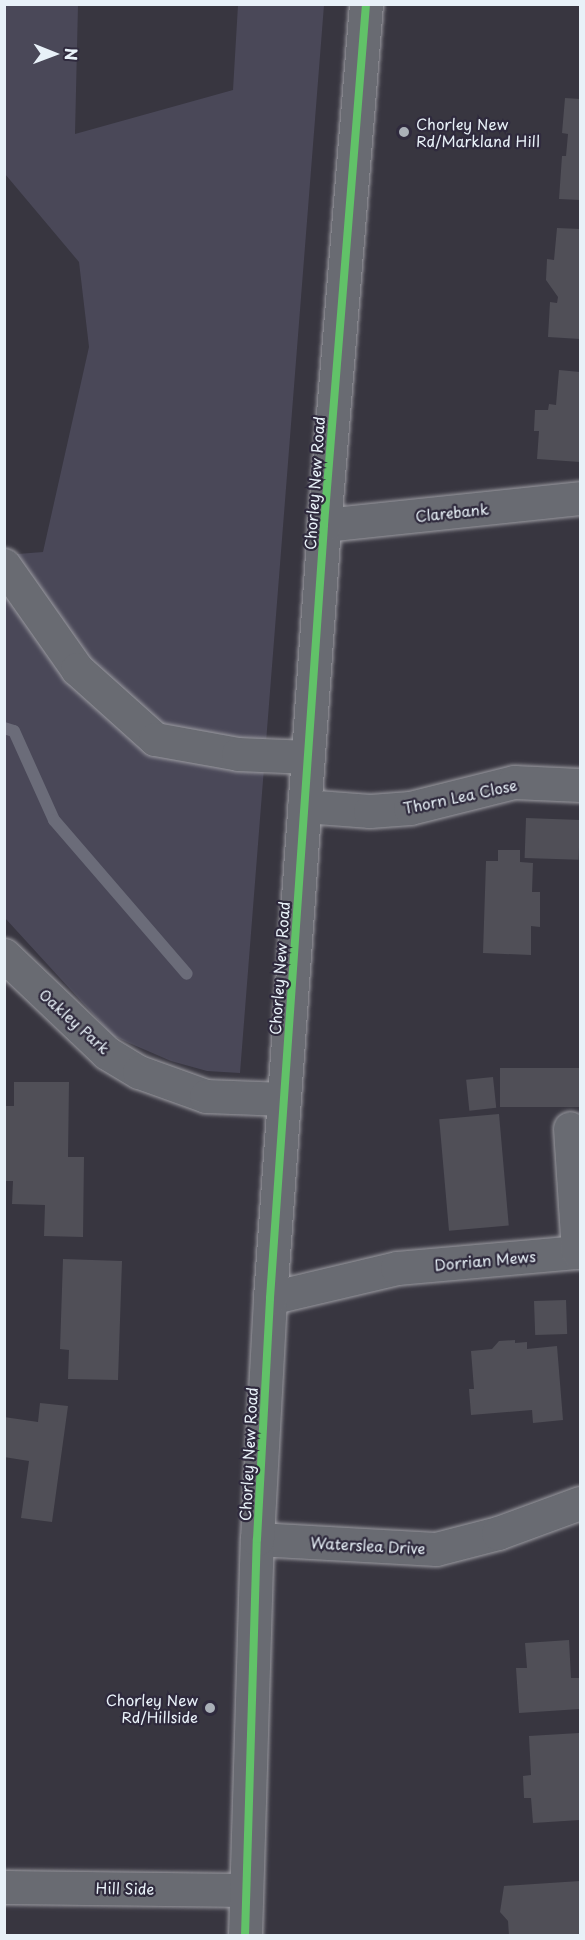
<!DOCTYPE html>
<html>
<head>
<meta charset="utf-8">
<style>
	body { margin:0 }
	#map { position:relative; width:585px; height:1940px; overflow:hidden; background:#383640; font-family:"Playpen Sans",sans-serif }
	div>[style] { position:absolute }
	.green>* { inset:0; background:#4a4858 }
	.stream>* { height:12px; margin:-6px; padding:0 6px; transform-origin:6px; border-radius:6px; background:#6b6c79 }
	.building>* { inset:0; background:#504f57; transform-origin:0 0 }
	.roads { filter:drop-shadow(0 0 2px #9c9ca2) drop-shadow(0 0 2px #9c9ca2) }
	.minor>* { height:33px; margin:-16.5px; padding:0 16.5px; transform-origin:16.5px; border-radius:16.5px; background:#696b72 }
	.major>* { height:33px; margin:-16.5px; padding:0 16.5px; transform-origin:16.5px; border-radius:16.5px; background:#696b72 }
	.cycleway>* { height:8px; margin:-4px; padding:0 4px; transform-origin:4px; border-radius:4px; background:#61c268 }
	.dots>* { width:16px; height:16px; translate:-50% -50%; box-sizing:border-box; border:3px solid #2f2a3d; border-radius:50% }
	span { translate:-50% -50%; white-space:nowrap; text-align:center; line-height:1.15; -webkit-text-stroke:4.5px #2f2a3d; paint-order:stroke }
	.poi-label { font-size:15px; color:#e8f1f8 }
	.left { translate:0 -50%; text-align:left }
	.right { translate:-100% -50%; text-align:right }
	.street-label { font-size:15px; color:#e8f1f8 }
	.frame { position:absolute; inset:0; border:6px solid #e8f1f8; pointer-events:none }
	.north { position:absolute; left:24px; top:24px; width:60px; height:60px; -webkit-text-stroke:4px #2f2a3d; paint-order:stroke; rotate:91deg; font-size:16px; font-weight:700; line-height:24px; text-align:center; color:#e8f1f8 }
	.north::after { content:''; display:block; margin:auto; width:21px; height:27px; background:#e8f1f8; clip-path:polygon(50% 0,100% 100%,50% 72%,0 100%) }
</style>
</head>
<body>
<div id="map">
	<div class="green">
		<div style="clip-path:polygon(5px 5px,78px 5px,75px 134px,233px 90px,238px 5px,324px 5px,240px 1073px,207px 1071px,171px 1061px,113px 1036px,5px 918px,5px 555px,43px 552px,89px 347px,79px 262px,5px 174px)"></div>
	</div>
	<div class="stream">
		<div style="left:4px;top:728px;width:10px;rotate:17deg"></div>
		<div style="left:14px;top:731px;width:98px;rotate:65.8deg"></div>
		<div style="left:54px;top:820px;width:203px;rotate:49.2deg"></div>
	</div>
	<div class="building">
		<div style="clip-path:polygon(565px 98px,580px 99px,580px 200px,559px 199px,562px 156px,566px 156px,568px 134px,562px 133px)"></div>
		<div style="clip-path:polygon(557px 228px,580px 229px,580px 339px,548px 337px,550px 302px,557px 303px,558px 297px,546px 280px,547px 259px,554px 260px)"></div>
		<div style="clip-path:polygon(559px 370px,580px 372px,580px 462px,537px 459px,539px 431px,534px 431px,535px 410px,548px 410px,549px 404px,556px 405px)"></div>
		<div style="left:526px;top:818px;width:54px;height:40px;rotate:2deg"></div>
		<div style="clip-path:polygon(498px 850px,520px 850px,520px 862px,533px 863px,532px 892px,540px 892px,540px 927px,531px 926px,531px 955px,483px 953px,486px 861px,498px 861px)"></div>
		<div style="left:580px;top:1068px;width:39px;height:80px;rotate:90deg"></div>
		<div style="left:493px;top:1077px;width:31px;height:27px;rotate:84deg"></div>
		<div style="clip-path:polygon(14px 1082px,69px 1082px,68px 1157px,84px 1157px,83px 1237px,44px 1236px,45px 1205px,12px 1204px,13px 1181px,4px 1181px,4px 1106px,14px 1106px)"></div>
		<div style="left:499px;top:1114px;width:112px;height:60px;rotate:85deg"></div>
		<div style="clip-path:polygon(63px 1259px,122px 1261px,118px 1380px,68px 1379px,69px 1350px,60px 1349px)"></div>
		<div style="left:566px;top:1300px;width:34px;height:32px;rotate:88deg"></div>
		<div style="clip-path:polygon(515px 1340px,515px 1343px,527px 1342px,527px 1349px,557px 1346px,563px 1420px,533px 1423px,532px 1410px,471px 1415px,469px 1389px,474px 1389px,471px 1351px,492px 1349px,499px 1341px)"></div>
		<div style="clip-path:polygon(40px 1403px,68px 1406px,52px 1522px,21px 1518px,29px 1461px,4px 1457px,4px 1417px,38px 1422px)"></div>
		<div style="clip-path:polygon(569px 1640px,571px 1678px,580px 1678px,580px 1709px,519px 1713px,516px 1668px,527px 1668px,525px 1643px)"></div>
		<div style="clip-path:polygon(579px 1733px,580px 1820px,533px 1823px,531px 1798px,524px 1798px,523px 1776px,531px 1775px,529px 1736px)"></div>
		<div style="clip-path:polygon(580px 1881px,580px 1936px,509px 1936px,508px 1921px,500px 1912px,504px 1886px)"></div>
	</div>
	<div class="roads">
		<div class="minor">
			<div style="left:324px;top:525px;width:257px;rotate:-6deg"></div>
			<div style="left:4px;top:565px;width:127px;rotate:54.9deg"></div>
			<div style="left:77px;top:669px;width:105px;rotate:41.9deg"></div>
			<div style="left:155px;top:739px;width:84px;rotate:10.2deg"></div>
			<div style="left:238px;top:754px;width:70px;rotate:2.5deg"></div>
			<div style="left:304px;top:806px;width:66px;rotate:4.3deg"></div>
			<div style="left:370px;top:811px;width:40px;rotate:-4.3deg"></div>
			<div style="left:410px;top:808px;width:107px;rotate:-14deg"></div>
			<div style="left:514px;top:782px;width:66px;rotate:2.6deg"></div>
			<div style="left:4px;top:955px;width:142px;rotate:43.6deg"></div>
			<div style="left:107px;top:1053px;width:37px;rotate:31deg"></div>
			<div style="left:139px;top:1072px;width:71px;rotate:19.7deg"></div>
			<div style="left:206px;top:1096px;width:78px;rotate:2.2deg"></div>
			<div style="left:270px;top:1298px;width:130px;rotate:-13.3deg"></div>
			<div style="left:397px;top:1268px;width:182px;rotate:-5.1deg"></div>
			<div style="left:578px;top:1252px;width:124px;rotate:-93.7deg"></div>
			<div style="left:257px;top:1539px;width:179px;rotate:3.2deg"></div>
			<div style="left:436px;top:1549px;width:64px;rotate:-14.5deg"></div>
			<div style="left:498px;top:1533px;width:87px;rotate:-20.1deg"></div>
			<div style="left:4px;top:1887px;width:242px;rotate:0.7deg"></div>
		</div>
		<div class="major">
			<div style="left:245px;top:1936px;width:397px;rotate:-88.3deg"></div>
			<div style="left:257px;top:1539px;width:241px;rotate:-86.9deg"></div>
			<div style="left:270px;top:1298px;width:775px;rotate:-86deg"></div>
			<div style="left:324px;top:525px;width:523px;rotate:-85.39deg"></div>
		</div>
	</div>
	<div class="cycleway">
		<div style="left:245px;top:1936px;width:397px;rotate:-88.3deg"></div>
		<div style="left:257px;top:1539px;width:241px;rotate:-86.9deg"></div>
		<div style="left:270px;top:1298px;width:775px;rotate:-86deg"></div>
		<div style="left:324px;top:525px;width:523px;rotate:-85.39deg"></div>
	</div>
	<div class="dots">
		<div style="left:404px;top:132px;background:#aab0b8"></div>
		<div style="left:210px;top:1708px;background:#aab0b8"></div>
	</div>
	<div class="poi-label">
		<span class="left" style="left:416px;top:132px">Chorley New<br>Rd/Markland Hill</span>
		<span class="right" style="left:198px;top:1708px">Chorley New<br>Rd/Hillside</span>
	</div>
	<div class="street-label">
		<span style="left:314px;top:483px;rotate:-86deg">Chorley New Road</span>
		<span style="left:452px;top:512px;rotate:-6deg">Clarebank</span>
		<span style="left:460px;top:796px;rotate:-12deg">Thorn Lea Close</span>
		<span style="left:279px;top:968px;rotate:-86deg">Chorley New Road</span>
		<span style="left:75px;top:1021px;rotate:42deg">Oakley Park</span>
		<span style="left:485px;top:1260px;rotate:-5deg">Dorrian Mews</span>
		<span style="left:248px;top:1454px;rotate:-87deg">Chorley New Road</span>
		<span style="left:368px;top:1545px;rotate:3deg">Waterslea Drive</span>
		<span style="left:125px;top:1888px;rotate:1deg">Hill Side</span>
	</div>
	<div class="frame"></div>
	<div class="north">N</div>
</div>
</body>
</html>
